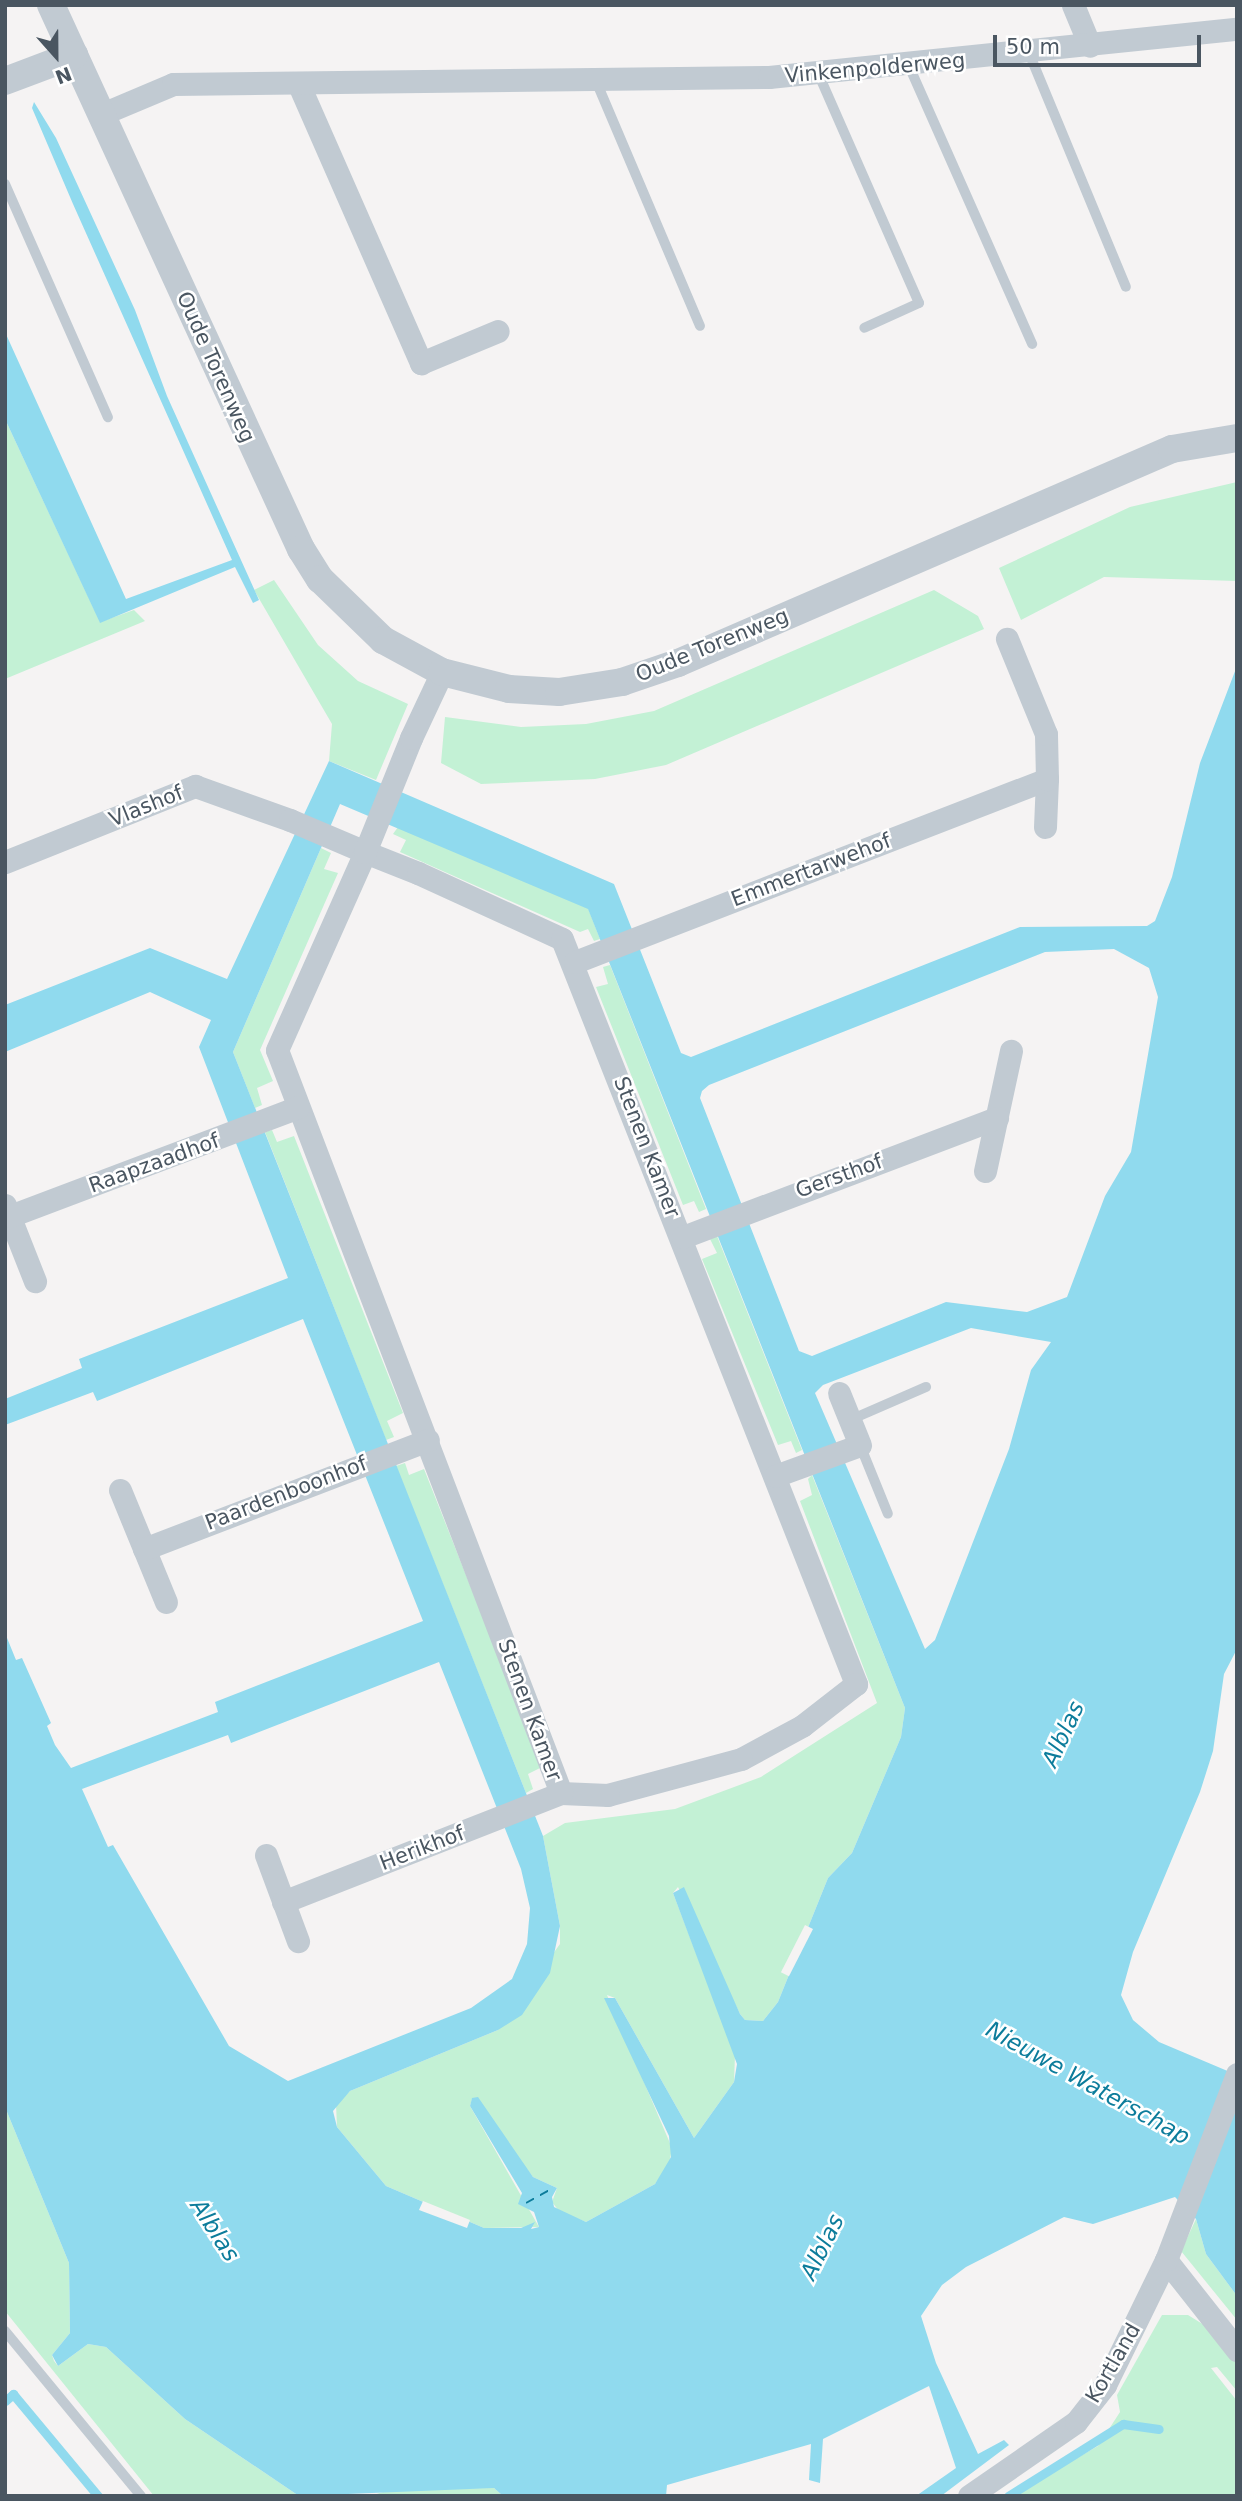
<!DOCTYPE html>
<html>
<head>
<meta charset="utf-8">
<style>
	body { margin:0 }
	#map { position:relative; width:1242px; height:2501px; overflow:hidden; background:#f5f3f3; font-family:"DejaVu Sans",sans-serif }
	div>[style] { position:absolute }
	.green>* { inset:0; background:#c3f1d5 }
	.water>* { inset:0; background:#90daee }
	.pier>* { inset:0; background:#f5f3f3; transform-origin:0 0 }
	.stream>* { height:9px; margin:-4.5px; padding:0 4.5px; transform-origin:4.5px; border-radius:4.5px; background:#90daee }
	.ferry>* { height:2px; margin-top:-1px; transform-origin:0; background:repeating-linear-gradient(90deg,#0c7c9b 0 9px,transparent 0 16px) }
	.service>* { height:10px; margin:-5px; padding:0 5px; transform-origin:5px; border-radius:5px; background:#c1cad2 }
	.minor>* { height:23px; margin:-11.5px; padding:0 11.5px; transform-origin:11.5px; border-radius:11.5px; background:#c1cad2 }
	.tertiary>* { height:28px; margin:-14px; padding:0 14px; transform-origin:14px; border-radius:14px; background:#c1cad2 }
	span { translate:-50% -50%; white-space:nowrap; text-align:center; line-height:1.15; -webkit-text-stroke:5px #fff; paint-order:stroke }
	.street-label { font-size:21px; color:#4a5661 }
	.water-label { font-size:23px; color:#0c7c9b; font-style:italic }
	.frame { position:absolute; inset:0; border:7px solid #4a5661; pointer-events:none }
	.north { position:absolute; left:21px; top:21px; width:70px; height:70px; -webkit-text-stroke:5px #fff; paint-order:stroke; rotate:159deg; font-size:19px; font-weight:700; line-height:28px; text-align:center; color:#4a5661 }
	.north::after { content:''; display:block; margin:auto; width:24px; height:32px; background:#4a5661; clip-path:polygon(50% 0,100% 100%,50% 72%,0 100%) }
	.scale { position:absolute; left:993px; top:35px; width:208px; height:32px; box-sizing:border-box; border:4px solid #4a5661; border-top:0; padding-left:9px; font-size:21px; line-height:24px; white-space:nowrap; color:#4a5661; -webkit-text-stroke:5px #fff; paint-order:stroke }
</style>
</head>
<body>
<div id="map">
	<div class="green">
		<div style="clip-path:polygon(5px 419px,100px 622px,134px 610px,145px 621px,5px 679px)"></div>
		<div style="clip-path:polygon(1237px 482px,1237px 581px,1104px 577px,1021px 620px,999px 568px,1130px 507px)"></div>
		<div style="clip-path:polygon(274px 580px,318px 645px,358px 681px,408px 704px,376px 780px,329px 761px,332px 724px,254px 590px)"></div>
		<div style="clip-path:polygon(934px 590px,978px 616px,984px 629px,666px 765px,595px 779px,481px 784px,441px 763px,445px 717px,521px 727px,586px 724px,654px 711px)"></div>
		<div style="clip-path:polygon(398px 827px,588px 908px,600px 939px,594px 941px,588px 929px,580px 932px,400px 852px,406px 840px,393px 834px)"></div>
		<div style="clip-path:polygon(321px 848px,331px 853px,324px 869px,338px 873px,260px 1050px,273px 1081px,257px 1088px,262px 1105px,255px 1108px,233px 1052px)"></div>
		<div style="clip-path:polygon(610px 965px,706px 1209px,699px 1212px,694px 1201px,683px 1205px,596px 987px,608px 984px,603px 967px)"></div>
		<div style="clip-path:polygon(272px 1130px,277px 1142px,294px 1136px,403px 1413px,387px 1421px,394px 1437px,386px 1440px,265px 1132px)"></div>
		<div style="clip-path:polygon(717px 1236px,802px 1450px,796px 1453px,791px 1441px,778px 1445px,702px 1259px,717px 1253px,710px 1239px)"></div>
		<div style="clip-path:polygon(405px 1463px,409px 1475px,424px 1469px,542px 1767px,528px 1774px,533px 1789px,526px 1793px,396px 1466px)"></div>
		<div style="clip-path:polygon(812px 1475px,905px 1708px,901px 1737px,852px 1853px,828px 1878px,778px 2002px,763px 2021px,745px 2020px,740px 2014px,678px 1887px,673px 1893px,735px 2055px,734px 2082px,694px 2138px,615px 1998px,607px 1995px,672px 2148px,669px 2165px,655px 2184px,586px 2222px,559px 2211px,552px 2202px,557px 2188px,533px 2177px,472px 2099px,470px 2106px,539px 2227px,484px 2228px,386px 2186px,337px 2127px,336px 2104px,350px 2091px,498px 2030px,560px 1944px,560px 1926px,543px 1836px,565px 1823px,675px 1809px,761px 1777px,877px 1703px,800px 1501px,812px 1495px,808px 1479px)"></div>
		<div style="clip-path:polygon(5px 2107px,69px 2263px,70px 2333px,52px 2355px,54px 2361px,58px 2366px,88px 2344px,106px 2347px,185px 2419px,299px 2496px,154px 2496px,5px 2311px)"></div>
		<div style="clip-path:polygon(1196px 2219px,1206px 2254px,1237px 2296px,1237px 2320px,1181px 2251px)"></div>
		<div style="clip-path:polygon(1162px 2315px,1188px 2315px,1217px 2333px,1237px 2361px,1237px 2391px,1217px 2367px,1211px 2368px,1237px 2401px,1237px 2496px,1011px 2496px,1098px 2446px,1120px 2412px,1117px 2395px)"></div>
		<div style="clip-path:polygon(494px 2488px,503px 2496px,370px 2496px,393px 2489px)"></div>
	</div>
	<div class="water">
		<div style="clip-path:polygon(34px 102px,56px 138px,135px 310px,167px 396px,259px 600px,253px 603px,235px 567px,100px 623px,5px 419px,5px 332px,126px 599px,232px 560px,73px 204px,32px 108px)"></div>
		<div style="clip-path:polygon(evenodd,1237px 666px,1237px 1649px,1224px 1674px,1213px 1751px,1200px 1792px,1133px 1952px,1121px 1995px,1133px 2020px,1159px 2042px,1237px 2075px,1237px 2296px,1206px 2254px,1196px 2219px,1175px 2197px,1093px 2224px,1064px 2217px,966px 2267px,942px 2285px,921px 2316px,936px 2363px,978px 2454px,1004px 2440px,1009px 2445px,941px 2496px,916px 2496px,956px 2468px,929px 2386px,823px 2439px,820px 2483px,809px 2480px,811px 2444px,667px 2485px,666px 2496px,503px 2496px,494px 2488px,299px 2496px,185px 2419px,106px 2347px,88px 2344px,58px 2366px,52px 2355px,70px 2333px,69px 2263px,5px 2107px,5px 1633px,16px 1660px,22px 1658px,51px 1723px,47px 1726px,55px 1745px,71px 1768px,218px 1712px,215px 1702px,423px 1621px,303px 1319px,97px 1401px,93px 1392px,5px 1425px,5px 1399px,82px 1368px,79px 1359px,288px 1278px,199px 1047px,211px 1020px,150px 992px,5px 1052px,5px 1005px,150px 948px,227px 979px,329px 761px,614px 884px,681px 1053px,691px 1057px,1020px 927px,1147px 926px,1155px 921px,1172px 877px,1200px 763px,1237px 666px,340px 804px,588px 909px,905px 1708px,901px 1737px,852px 1853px,828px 1878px,778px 2002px,763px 2021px,745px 2020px,740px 2014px,684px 1887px,673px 1893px,737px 2064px,734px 2082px,694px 2138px,615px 1998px,604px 1998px,669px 2136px,671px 2157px,655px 2184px,586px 2222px,554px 2207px,552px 2197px,557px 2188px,533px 2177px,478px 2097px,472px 2098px,470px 2106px,522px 2193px,518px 2204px,534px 2212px,539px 2227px,531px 2229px,535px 2222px,521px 2228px,484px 2228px,386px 2186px,337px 2127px,333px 2111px,350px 2091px,498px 2030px,522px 2015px,550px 1973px,560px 1926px,543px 1836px,233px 1052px,340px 804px,1237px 666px,1114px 949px,1149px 968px,1158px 997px,1131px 1152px,1105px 1196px,1067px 1297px,1027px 1312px,946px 1302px,812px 1356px,799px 1351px,700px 1098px,702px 1091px,709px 1085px,1045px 952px,1114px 949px,1237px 666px,971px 1328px,1051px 1342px,1031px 1370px,1009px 1449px,935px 1640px,925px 1649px,815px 1393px,823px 1385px,971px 1328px,1237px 666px,439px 1662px,521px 1869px,530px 1908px,527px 1944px,512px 1979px,471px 2008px,288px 2081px,229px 2046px,113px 1845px,108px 1847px,82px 1789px,228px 1735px,231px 1743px,439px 1662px)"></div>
	</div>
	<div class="pier">
		<div style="left:805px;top:1925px;width:9px;height:53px;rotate:27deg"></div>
		<div style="clip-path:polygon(423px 2201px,470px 2220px,467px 2228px,419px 2210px)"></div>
	</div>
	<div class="stream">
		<div style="left:5px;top:2401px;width:11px;rotate:-41deg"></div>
		<div style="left:13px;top:2394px;width:133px;rotate:50.2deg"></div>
		<div style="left:1008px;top:2496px;width:136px;rotate:-32.1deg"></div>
		<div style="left:1123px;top:2424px;width:36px;rotate:8deg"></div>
	</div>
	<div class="ferry">
		<div style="left:526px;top:2203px;width:26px;rotate:-29deg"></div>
	</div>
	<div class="service">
		<div style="left:1029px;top:53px;width:253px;rotate:67.5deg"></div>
		<div style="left:909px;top:66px;width:304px;rotate:66.1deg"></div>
		<div style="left:818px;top:73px;width:251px;rotate:66.3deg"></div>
		<div style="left:919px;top:303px;width:60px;rotate:155.6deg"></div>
		<div style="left:596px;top:81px;width:266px;rotate:67deg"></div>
		<div style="left:5px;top:184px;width:255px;rotate:66.2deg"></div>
		<div style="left:850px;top:1420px;width:83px;rotate:-23.5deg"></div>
		<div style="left:860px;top:1445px;width:74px;rotate:67.9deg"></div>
		<div style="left:5px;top:2331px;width:214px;rotate:50.5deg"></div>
	</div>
	<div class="minor">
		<div style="left:1073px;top:5px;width:44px;rotate:67.5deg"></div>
		<div style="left:299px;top:85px;width:304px;rotate:66.3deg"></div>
		<div style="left:421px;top:363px;width:83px;rotate:-22.6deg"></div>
		<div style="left:102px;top:114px;width:77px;rotate:-22.9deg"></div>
		<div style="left:173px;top:84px;width:596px;rotate:-0.67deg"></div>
		<div style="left:769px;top:77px;width:470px;rotate:-5.9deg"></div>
		<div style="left:1045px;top:827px;width:48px;rotate:-87.6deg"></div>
		<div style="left:5px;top:862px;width:205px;rotate:-21.8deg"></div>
		<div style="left:195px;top:786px;width:101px;rotate:19.7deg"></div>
		<div style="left:290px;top:820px;width:82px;rotate:23.1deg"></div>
		<div style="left:365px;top:852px;width:57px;rotate:21.6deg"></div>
		<div style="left:418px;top:873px;width:158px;rotate:24.6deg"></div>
		<div style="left:562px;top:939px;width:801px;rotate:68.46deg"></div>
		<div style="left:856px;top:1684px;width:68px;rotate:142.1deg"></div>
		<div style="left:802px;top:1726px;width:69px;rotate:151.6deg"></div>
		<div style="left:741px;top:1759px;width:138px;rotate:164.9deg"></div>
		<div style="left:608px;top:1795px;width:47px;rotate:-177.6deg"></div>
		<div style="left:561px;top:1793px;width:795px;rotate:-110.92deg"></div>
		<div style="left:277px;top:1050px;width:217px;rotate:-66deg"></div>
		<div style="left:365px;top:852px;width:123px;rotate:-68deg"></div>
		<div style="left:411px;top:738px;width:73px;rotate:-64.8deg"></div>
		<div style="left:575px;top:962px;width:506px;rotate:-21.19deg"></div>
		<div style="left:1047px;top:779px;width:45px;rotate:-91.3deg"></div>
		<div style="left:1046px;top:734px;width:103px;rotate:-112.3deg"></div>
		<div style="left:985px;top:1171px;width:123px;rotate:-77.8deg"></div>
		<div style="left:5px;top:1205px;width:82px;rotate:68.5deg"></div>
		<div style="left:10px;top:1216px;width:308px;rotate:-20.7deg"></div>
		<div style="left:683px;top:1237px;width:336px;rotate:-20.8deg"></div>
		<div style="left:775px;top:1476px;width:90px;rotate:-20deg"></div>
		<div style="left:860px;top:1445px;width:56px;rotate:-112deg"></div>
		<div style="left:120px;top:1490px;width:121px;rotate:67.7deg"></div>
		<div style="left:144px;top:1549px;width:304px;rotate:-21deg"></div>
		<div style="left:266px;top:1855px;width:92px;rotate:69.6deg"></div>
		<div style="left:283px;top:1902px;width:299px;rotate:-21.4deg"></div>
		<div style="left:1166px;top:2260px;width:115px;rotate:51.7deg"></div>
		<div style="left:969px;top:2496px;width:130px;rotate:-34.7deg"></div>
		<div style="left:1076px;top:2422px;width:47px;rotate:-51.9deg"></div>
		<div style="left:1105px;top:2385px;width:139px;rotate:-64deg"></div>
		<div style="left:1166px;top:2260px;width:199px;rotate:-69.1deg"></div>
	</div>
	<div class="tertiary">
		<div style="left:51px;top:5px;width:599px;rotate:65.32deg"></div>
		<div style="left:301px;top:549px;width:36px;rotate:58deg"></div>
		<div style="left:320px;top:579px;width:88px;rotate:44.1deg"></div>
		<div style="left:383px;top:640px;width:67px;rotate:28.5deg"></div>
		<div style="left:442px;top:672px;width:69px;rotate:14.2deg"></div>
		<div style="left:509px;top:689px;width:50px;rotate:3.4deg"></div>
		<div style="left:559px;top:692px;width:64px;rotate:-9deg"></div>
		<div style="left:622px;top:682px;width:59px;rotate:-18.7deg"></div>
		<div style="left:678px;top:663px;width:538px;rotate:-23.42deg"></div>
		<div style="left:1172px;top:449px;width:66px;rotate:-9.6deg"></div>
		<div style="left:5px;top:81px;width:74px;rotate:-20.6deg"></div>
	</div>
	<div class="street-label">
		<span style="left:875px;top:68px;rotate:-5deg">Vinkenpolderweg</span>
		<span style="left:216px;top:367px;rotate:66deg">Oude Torenweg</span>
		<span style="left:712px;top:645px;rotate:-22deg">Oude Torenweg</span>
		<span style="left:146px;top:806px;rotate:-22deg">Vlashof</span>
		<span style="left:811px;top:870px;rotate:-21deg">Emmertarwehof</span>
		<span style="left:647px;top:1147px;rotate:69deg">Stenen Kamer</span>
		<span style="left:154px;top:1163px;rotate:-20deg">Raapzaadhof</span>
		<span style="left:839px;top:1176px;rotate:-20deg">Gersthof</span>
		<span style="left:286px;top:1493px;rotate:-21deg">Paardenboonhof</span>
		<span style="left:530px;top:1710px;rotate:70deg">Stenen Kamer</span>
		<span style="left:422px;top:1848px;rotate:-21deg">Herikhof</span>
		<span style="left:1113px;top:2363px;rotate:-60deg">Kortland</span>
	</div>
	<div class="water-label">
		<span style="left:1063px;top:1734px;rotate:-65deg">Alblas</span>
		<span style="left:1088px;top:2083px;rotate:29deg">Nieuwe Waterschap</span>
		<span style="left:215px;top:2230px;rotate:57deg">Alblas</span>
		<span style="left:822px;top:2247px;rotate:-64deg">Alblas</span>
	</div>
	<div class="frame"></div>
	<div class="north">N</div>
	<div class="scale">50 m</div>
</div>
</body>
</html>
